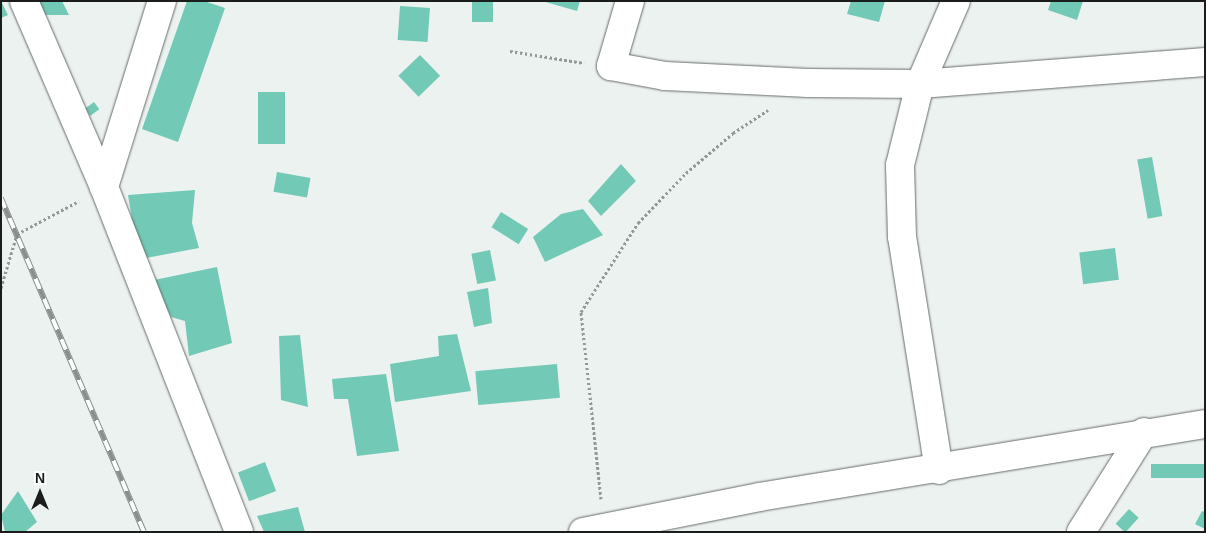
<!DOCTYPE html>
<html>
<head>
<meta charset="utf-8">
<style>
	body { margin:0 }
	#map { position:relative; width:1206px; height:533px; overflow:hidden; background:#ecf2f0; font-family:Arial,sans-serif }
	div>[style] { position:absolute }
	.building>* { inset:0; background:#72c9b5; transform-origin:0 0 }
	.path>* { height:3px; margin-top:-1.5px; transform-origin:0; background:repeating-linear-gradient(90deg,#939796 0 2.5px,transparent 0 5px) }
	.roads { filter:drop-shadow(0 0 1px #666b6a) drop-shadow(0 0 1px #666b6a) }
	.street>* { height:28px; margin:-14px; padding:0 14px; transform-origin:14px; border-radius:14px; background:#fff }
	.rail>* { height:5.5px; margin-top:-2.75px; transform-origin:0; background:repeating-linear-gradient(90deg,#fbfffe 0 11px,#8a8f8d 0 22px); box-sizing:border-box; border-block:1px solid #8a8f8d }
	span { translate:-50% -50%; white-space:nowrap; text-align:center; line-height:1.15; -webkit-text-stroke:4px #fbfffe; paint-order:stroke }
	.frame { position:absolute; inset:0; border:2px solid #1a1d1c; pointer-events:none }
	.north { position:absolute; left:15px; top:468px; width:50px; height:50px; -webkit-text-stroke:4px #fbfffe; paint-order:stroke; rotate:0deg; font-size:14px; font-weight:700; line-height:20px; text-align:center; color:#1a1d1c }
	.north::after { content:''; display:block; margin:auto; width:18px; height:22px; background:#1a1d1c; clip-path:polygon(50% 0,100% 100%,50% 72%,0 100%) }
</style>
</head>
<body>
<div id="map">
	<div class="building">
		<div style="clip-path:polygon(1px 1px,8px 15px,1px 18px)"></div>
		<div style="clip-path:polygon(31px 1px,62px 1px,69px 15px,36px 15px)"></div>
		<div style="clip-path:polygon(187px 1px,204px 1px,225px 8px,178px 142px,142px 129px)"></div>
		<div style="left:472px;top:1px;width:21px;height:21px"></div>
		<div style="clip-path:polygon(542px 1px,580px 1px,577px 11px)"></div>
		<div style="clip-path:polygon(851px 1px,885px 1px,879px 22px,847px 14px)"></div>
		<div style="clip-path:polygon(1051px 1px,1083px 1px,1077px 20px,1048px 10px)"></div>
		<div style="left:400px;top:6px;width:30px;height:34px;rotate:4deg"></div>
		<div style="left:420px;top:55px;width:29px;height:30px;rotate:46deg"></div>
		<div style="left:258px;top:92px;width:27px;height:52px"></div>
		<div style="left:94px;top:102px;width:9px;height:11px;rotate:54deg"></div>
		<div style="left:1152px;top:157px;width:60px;height:15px;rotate:80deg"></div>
		<div style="clip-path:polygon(621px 164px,636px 181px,601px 216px,588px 201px)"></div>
		<div style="left:277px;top:172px;width:34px;height:20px;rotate:10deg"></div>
		<div style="clip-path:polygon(195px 190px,192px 223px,199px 248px,146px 258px,134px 231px,128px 195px)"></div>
		<div style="clip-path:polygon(583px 209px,603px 235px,545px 262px,533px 237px,561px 214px)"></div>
		<div style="left:501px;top:212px;width:32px;height:18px;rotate:32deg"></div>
		<div style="left:1115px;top:248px;width:32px;height:36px;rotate:83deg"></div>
		<div style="left:490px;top:250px;width:31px;height:19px;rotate:79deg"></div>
		<div style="clip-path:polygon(217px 267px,232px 343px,189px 356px,185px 321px,171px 317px,154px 280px)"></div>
		<div style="clip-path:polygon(488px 288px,492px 323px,474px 327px,467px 292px)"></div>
		<div style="clip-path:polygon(457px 334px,471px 391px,395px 402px,390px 364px,439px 356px,438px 336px)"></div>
		<div style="clip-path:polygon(300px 335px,308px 407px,281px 400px,279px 336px)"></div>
		<div style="left:557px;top:364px;width:34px;height:82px;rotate:85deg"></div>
		<div style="clip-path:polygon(386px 374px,399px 451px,357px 456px,348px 399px,334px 399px,332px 379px)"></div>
		<div style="left:265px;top:462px;width:31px;height:29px;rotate:69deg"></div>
		<div style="left:1151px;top:464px;width:54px;height:14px"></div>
		<div style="clip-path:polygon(18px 491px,37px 522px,25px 532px,5px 532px,1px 515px)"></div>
		<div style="clip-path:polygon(298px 507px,305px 532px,264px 532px,257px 516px)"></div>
		<div style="left:1129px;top:509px;width:13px;height:20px;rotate:42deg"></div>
		<div style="clip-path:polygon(1202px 511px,1205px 512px,1205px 529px,1195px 524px)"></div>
	</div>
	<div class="path">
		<div style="left:510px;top:51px;width:75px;rotate:9.2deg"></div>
		<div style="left:1px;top:288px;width:56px;rotate:-73.5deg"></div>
		<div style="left:17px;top:234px;width:70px;rotate:-28deg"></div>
		<div style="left:601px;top:499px;width:188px;rotate:-96.1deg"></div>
		<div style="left:581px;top:312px;width:106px;rotate:-57.4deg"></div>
		<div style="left:638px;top:223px;width:69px;rotate:-46.2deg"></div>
		<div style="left:686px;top:173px;width:62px;rotate:-40.4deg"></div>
		<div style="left:733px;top:133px;width:42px;rotate:-33.3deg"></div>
	</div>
	<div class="roads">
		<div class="street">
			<div style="left:24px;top:1px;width:202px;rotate:66.7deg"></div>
			<div style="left:104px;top:187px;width:370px;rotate:68.6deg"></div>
			<div style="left:630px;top:1px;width:68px;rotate:106.3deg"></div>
			<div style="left:611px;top:66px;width:55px;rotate:10.5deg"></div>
			<div style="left:665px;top:76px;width:143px;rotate:2.8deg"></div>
			<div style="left:808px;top:83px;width:112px;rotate:0.5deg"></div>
			<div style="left:920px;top:84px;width:286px;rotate:-4.4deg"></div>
			<div style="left:104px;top:187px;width:195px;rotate:-72.7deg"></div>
			<div style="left:939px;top:470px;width:236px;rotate:-99deg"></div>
			<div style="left:902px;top:237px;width:72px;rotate:-91.6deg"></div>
			<div style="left:900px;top:165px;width:83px;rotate:-76.1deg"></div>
			<div style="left:920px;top:84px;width:90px;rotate:-66.6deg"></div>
			<div style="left:583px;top:532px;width:179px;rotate:-11.2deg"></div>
			<div style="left:759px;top:497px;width:452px;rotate:-9.3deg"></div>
			<div style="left:1081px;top:532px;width:118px;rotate:-57.8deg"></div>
		</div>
	</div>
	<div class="rail">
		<div style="left:1px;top:198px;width:363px;rotate:66.8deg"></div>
	</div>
	<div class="frame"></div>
	<div class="north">N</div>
</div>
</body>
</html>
